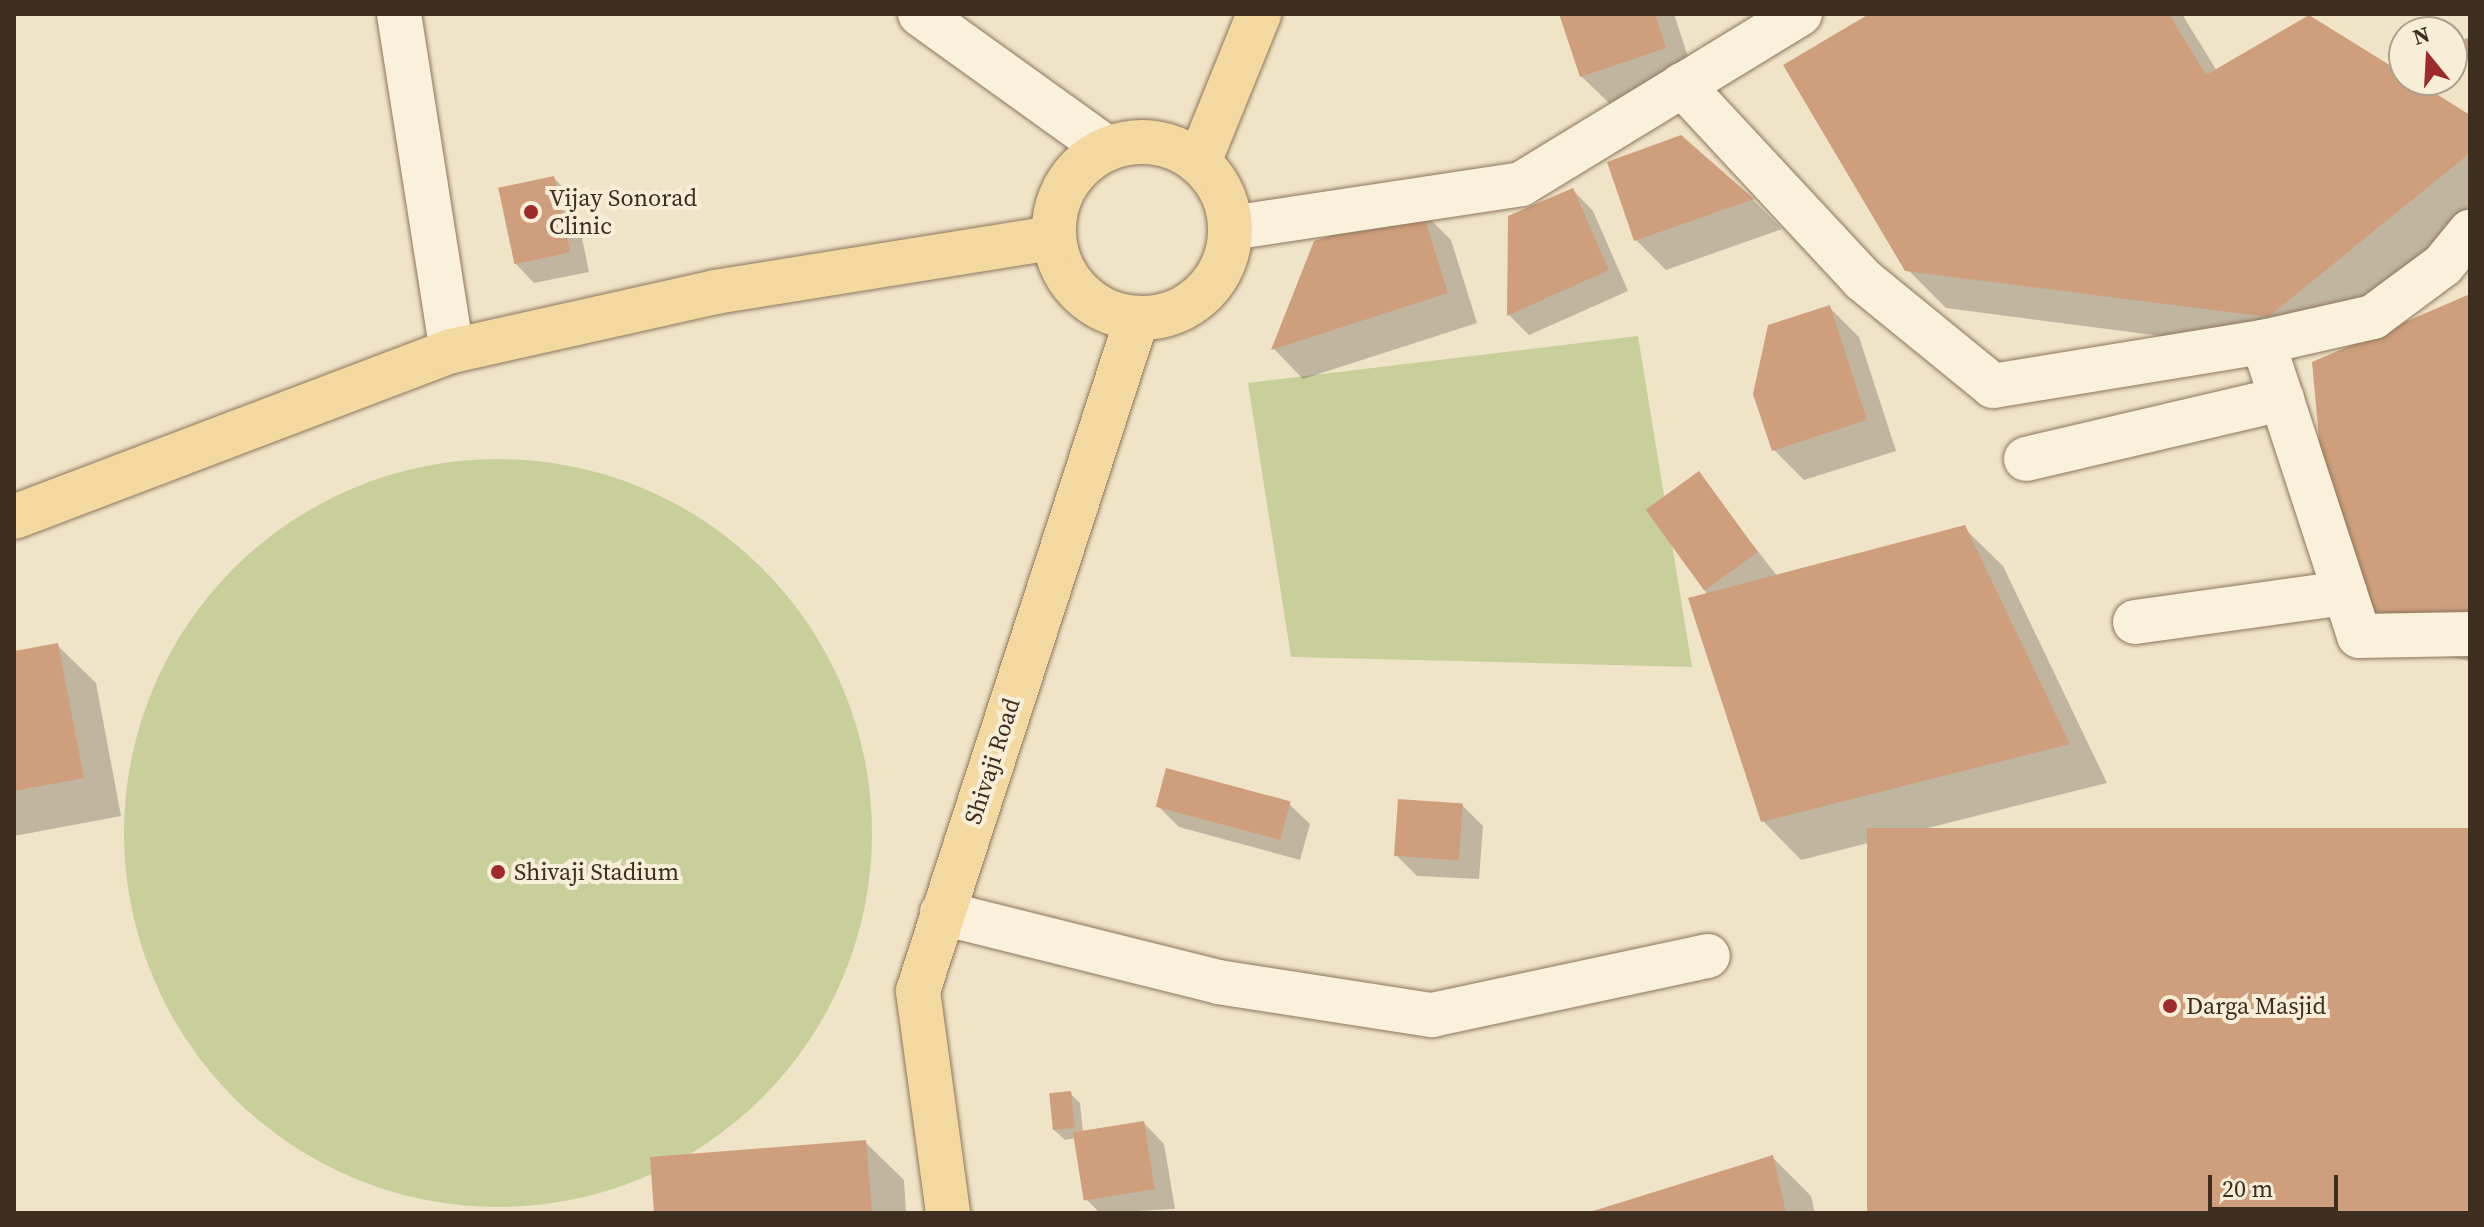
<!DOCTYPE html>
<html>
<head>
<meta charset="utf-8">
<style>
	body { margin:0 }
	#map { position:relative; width:2484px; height:1227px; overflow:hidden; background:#f0e4c8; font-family:"Source Serif 4",serif }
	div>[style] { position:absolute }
	.green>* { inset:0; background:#c9cf9b }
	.round { border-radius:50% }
	.shadow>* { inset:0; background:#0003; transform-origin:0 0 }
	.building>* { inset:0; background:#cf9f7d; transform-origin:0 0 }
	.roads { filter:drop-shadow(0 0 2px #8d765c) drop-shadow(0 0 2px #8d765c) }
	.minor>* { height:44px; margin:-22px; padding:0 22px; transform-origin:22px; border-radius:22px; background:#faf1dc }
	.major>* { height:44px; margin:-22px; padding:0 22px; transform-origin:22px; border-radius:22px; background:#f3d9a0 }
	.major>.ring { margin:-22px; padding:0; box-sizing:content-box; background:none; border:44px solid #f3d9a0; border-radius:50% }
	.dots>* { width:22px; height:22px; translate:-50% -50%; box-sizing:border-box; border:4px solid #f7eed8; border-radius:50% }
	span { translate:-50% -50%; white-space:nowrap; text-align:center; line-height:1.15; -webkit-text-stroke:8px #f7eed8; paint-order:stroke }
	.poi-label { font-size:24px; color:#3d2e20 }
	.left { translate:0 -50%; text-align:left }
	.street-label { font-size:24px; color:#3d2e20 }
	.frame { position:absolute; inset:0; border:16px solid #3d2e20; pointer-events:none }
	.north { position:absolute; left:2388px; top:16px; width:80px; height:80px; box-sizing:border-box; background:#f7eed8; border:2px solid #ada18e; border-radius:50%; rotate:342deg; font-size:22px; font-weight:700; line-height:32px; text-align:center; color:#3d2e20 }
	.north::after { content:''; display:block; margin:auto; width:28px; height:36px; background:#9e2a2b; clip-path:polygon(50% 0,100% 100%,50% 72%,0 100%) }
	.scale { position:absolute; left:2208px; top:1175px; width:130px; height:36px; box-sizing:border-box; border:4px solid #3d2e20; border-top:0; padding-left:10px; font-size:24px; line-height:28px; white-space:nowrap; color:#3d2e20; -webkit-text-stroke:6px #f7eed8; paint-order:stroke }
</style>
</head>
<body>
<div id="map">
	<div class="green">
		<div style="clip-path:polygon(1638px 336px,1692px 667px,1291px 657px,1248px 383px)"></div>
		<div class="round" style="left:124px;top:459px;width:748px;height:748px"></div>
	</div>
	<div class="shadow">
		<div style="clip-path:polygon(1561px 14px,1674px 14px,1695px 78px,1612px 106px,1581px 76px)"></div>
		<div style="clip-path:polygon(1873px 14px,2182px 14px,2217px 71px,2404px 76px,2470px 117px,2470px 222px,2307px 355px,1946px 308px,1907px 269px)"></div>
		<div style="clip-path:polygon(1681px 138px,1753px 200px,1782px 229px,1666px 270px,1636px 240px)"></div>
		<div style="clip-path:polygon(554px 178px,574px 199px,589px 272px,534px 283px,514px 262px)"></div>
		<div style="clip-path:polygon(1573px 190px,1593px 211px,1628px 291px,1529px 335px,1509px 315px,1510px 218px)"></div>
		<div style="clip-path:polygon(1420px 209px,1451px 240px,1477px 323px,1303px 379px,1274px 349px,1316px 243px)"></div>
		<div style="clip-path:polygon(2470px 296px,2470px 661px,2416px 651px)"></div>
		<div style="clip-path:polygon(1829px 307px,1859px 337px,1896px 451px,1804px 480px,1774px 450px)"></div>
		<div style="clip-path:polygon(1698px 474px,1778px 577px,1964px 528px,2003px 566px,2107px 783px,1801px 860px,1763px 821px,1705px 589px)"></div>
		<div style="clip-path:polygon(57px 645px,96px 683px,121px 816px,14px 836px,14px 653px)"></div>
		<div style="clip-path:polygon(1289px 804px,1310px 824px,1300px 860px,1179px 827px,1158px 806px)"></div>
		<div style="clip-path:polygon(1462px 805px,1483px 826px,1479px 879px,1417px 876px,1396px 855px)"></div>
		<div style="left:2470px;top:830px;width:383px;height:601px;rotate:90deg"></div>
		<div style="clip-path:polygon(1070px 1093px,1080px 1103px,1083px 1132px,1144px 1123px,1164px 1144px,1175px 1209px,1100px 1213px,1086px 1199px,1076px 1138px,1065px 1140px,1054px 1130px)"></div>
		<div style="clip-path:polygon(865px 1142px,904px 1180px,906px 1213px,656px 1213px)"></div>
		<div style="clip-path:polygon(1773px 1158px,1811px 1196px,1815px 1213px,1595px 1213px)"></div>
	</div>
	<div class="building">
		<div style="clip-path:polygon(1559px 14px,1655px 14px,1666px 48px,1580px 77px)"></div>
		<div style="clip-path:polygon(1869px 14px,2169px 14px,2206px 75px,2309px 15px,2404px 74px,2404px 80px,2414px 80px,2470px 115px,2470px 153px,2268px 317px,1905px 271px,1783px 65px)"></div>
		<div style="clip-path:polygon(2470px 37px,2470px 55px,2462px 57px,2457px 42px)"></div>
		<div style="clip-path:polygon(1681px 135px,1754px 199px,1634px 241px,1607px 162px)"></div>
		<div style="left:554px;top:176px;width:78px;height:57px;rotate:78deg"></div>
		<div style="clip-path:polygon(1573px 188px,1609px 270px,1507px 316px,1508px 216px)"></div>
		<div style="clip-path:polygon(1421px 207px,1448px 293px,1271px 350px,1314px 241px)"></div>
		<div style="clip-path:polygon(2470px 294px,2470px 630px,2375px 614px,2322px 471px,2312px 362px)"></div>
		<div style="clip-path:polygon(1830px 305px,1867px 420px,1772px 451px,1753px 394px,1768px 325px)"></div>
		<div style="left:1699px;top:471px;width:100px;height:66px;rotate:54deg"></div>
		<div style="clip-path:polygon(1965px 525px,2070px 744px,1761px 822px,1688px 598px)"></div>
		<div style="clip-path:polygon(58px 643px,84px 778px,14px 791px,14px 651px)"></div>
		<div style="left:1166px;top:768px;width:129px;height:40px;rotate:15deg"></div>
		<div style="left:1398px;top:799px;width:65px;height:57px;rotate:4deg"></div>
		<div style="left:2470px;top:828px;width:385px;height:603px;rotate:90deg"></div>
		<div style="left:1071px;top:1091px;width:37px;height:22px;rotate:84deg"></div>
		<div style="left:1144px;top:1121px;width:69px;height:72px;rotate:81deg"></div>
		<div style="clip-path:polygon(866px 1140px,872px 1213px,654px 1213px,650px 1157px)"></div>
		<div style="clip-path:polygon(1773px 1155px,1786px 1213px,1591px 1213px,1590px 1212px)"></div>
	</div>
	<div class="roads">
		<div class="minor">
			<div style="left:399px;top:14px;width:341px;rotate:81.1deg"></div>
			<div style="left:920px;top:14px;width:231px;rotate:35.7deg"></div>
			<div style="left:1682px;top:85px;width:265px;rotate:47.1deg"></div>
			<div style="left:1862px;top:279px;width:169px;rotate:39.2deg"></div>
			<div style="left:1993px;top:386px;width:274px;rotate:-9.3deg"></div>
			<div style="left:2263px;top:342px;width:309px;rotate:71.9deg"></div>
			<div style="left:2359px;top:636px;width:111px;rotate:-1deg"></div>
			<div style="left:1231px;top:228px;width:293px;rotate:-8.6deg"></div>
			<div style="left:1521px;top:184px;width:327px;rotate:-31.4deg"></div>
			<div style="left:2263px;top:342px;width:113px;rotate:-12.8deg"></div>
			<div style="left:2373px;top:317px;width:87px;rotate:-36.6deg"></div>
			<div style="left:2443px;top:265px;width:43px;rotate:-50.7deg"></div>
			<div style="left:2026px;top:459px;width:263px;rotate:-13.2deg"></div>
			<div style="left:2135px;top:622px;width:212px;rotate:-7.9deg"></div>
			<div style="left:942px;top:913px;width:284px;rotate:14deg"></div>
			<div style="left:1218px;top:982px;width:217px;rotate:8.8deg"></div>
			<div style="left:1432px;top:1015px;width:282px;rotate:-12.1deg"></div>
		</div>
		<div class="major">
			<div class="ring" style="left:1054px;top:142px;width:132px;height:132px"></div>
			<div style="left:1199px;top:162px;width:160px;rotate:-67.9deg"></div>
			<div style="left:14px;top:517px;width:468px;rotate:-20.8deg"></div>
			<div style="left:452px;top:351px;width:270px;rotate:-12.6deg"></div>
			<div style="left:715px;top:292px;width:343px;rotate:-9.1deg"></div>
			<div style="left:948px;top:1213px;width:224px;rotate:-97.7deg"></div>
			<div style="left:918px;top:991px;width:708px;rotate:-71.97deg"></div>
		</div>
	</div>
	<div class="dots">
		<div style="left:531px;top:212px;background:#9e2a2b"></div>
		<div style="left:498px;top:872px;background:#9e2a2b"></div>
		<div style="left:2170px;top:1006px;background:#9e2a2b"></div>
	</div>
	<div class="poi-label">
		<span class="left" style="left:549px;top:212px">Vijay Sonorad<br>Clinic</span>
		<span class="left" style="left:514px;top:872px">Shivaji Stadium</span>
		<span class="left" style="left:2186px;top:1006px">Darga Masjid</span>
	</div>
	<div class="street-label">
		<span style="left:992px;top:761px;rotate:-72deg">Shivaji Road</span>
	</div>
	<div class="frame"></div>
	<div class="north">N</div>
	<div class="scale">20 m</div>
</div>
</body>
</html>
